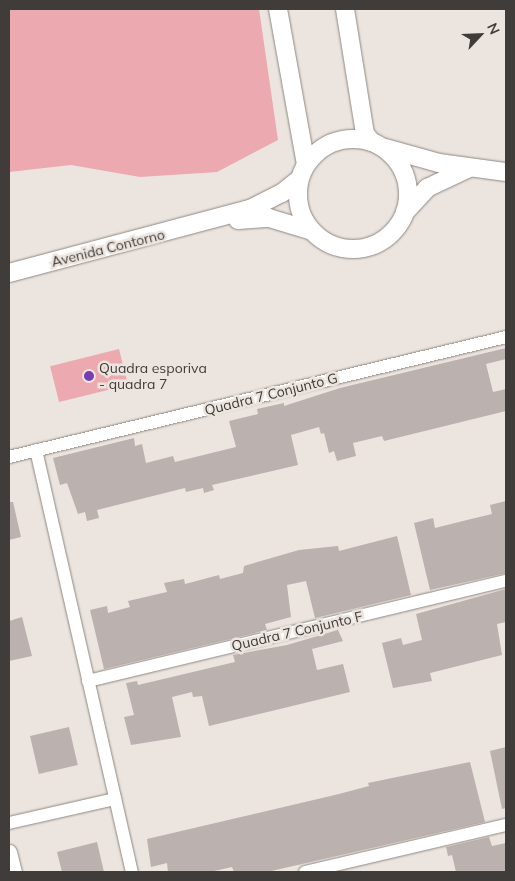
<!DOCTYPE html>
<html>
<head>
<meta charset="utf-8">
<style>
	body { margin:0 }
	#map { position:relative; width:515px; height:881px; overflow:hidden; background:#ece4de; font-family:Mulish,sans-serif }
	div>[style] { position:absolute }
	.green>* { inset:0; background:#eca9af; transform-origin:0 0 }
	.building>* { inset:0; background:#bbb1ae; transform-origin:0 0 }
	.roads { filter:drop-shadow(0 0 1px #8e8782) drop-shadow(0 0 1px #8e8782) }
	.minor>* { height:12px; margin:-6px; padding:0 6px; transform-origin:6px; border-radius:6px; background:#fff }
	.tertiary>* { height:15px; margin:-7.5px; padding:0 7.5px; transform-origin:7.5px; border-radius:7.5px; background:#fff }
	.secondary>* { height:18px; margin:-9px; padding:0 9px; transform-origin:9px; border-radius:9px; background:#fff }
	.secondary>.ring { margin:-9px; padding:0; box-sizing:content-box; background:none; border:18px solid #fff; border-radius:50% }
	.dots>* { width:14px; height:14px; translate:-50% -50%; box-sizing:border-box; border:2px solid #ece4de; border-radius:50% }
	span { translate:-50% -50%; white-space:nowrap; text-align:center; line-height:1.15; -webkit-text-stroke:5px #ece4de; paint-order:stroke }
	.street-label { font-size:14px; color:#3f3c39 }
	.poi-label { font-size:14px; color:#3f3c39 }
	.left { translate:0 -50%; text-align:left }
	.frame { position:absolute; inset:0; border:10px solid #3f3c39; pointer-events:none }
	.north { position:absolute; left:455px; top:10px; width:50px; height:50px; -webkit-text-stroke:4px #ece4de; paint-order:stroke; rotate:65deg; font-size:14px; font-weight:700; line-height:20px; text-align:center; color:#3f3c39 }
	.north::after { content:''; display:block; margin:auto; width:18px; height:22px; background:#3f3c39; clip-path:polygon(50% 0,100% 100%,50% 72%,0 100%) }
</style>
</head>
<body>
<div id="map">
	<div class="green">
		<div style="clip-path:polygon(9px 9px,259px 9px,278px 140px,217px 172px,140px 177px,71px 165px,9px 172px)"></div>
		<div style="left:119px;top:349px;width:37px;height:71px;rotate:76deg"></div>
	</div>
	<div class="building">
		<div style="clip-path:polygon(506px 348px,506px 359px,486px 364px,493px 392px,506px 389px,506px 411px,384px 441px,382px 436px,353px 443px,356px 456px,337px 461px,334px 451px,329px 453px,324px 433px,321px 434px,319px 427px,291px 435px,298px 465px,212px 485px,214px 490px,204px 493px,203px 488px,186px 492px,185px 488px,97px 510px,99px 518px,87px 521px,85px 512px,78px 514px,67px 483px,60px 485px,53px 458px,134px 438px,135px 446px,142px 444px,146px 463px,173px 456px,175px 462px,236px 447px,229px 421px,258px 414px,257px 409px,284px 403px,284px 406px,340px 388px)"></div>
		<div style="clip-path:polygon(506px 501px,506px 573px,430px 590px,414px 523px,433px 518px,435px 528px,471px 519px,492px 514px,490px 505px)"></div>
		<div style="clip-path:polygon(9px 502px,13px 502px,21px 537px,9px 540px)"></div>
		<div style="clip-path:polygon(397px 536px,411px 595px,315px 618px,306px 581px,287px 585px,291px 617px,265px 624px,267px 630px,104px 669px,90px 610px,107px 606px,108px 613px,130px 607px,128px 601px,167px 592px,164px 583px,184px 579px,185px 584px,219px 575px,220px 579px,243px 573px,244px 566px,299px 550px,338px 546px,339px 551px)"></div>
		<div style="clip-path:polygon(506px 589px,506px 622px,497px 624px,502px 655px,430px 673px,432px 681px,393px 688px,382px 643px,401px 638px,403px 645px,422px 640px,416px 614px)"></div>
		<div style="clip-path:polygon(22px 617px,32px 656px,9px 661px,9px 621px)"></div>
		<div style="clip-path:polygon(338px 630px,343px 641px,312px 649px,317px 670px,343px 664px,350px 692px,209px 726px,202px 696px,193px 697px,192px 692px,172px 697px,181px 737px,131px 745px,124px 717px,134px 715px,126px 683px,137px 681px,138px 685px,235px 662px,233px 655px,287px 645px)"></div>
		<div style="left:69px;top:727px;width:39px;height:40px;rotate:77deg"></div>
		<div style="clip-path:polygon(506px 747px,506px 808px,502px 809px,490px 751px)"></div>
		<div style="clip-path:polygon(470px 762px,485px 822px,267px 872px,234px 872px,232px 867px,210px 872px,168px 872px,167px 863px,151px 867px,147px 839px,339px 794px,369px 786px,368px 783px)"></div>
		<div style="clip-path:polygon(489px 837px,492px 846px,506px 843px,506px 872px,456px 872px,452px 855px,448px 856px,446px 847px)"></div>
		<div style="clip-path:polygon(97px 842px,104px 872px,62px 872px,57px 852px)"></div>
	</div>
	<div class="roads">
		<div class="minor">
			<div style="left:36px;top:450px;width:433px;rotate:77.2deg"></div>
			<div style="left:9px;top:457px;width:511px;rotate:-13.57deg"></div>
			<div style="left:88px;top:681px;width:430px;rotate:-13.5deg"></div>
			<div style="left:9px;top:823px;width:109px;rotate:-12.8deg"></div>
			<div style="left:305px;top:872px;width:206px;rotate:-13.2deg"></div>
		</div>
		<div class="tertiary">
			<div style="left:9px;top:852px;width:21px;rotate:76deg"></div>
		</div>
		<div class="secondary">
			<div style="left:278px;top:9px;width:158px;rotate:79.8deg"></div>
			<div style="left:345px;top:9px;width:127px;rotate:80.9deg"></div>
			<div style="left:365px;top:134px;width:11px;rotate:49deg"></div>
			<div class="ring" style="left:298px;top:139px;width:92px;height:92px"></div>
			<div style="left:385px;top:148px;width:56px;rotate:15.5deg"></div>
			<div style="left:439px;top:163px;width:68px;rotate:7.7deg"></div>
			<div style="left:405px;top:212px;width:33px;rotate:-47deg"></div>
			<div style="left:427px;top:188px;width:47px;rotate:-25.5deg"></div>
			<div style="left:238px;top:220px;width:31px;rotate:-4deg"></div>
			<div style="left:269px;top:218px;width:45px;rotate:16.8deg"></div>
			<div style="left:9px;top:273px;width:249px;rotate:-14.9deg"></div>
			<div style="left:250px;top:209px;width:36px;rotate:-27deg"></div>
			<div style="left:282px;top:193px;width:22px;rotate:-39deg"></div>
		</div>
	</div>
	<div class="dots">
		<div style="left:89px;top:376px;background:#793db3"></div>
	</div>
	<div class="street-label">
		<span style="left:108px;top:248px;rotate:-14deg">Avenida Contorno</span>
		<span style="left:271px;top:394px;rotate:-14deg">Quadra 7 Conjunto G</span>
		<span style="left:297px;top:631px;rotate:-13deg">Quadra 7 Conjunto F</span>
	</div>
	<div class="poi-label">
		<span class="left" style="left:99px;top:376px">Quadra esporiva<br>- quadra 7</span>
	</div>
	<div class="frame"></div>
	<div class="north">N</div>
</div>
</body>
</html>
